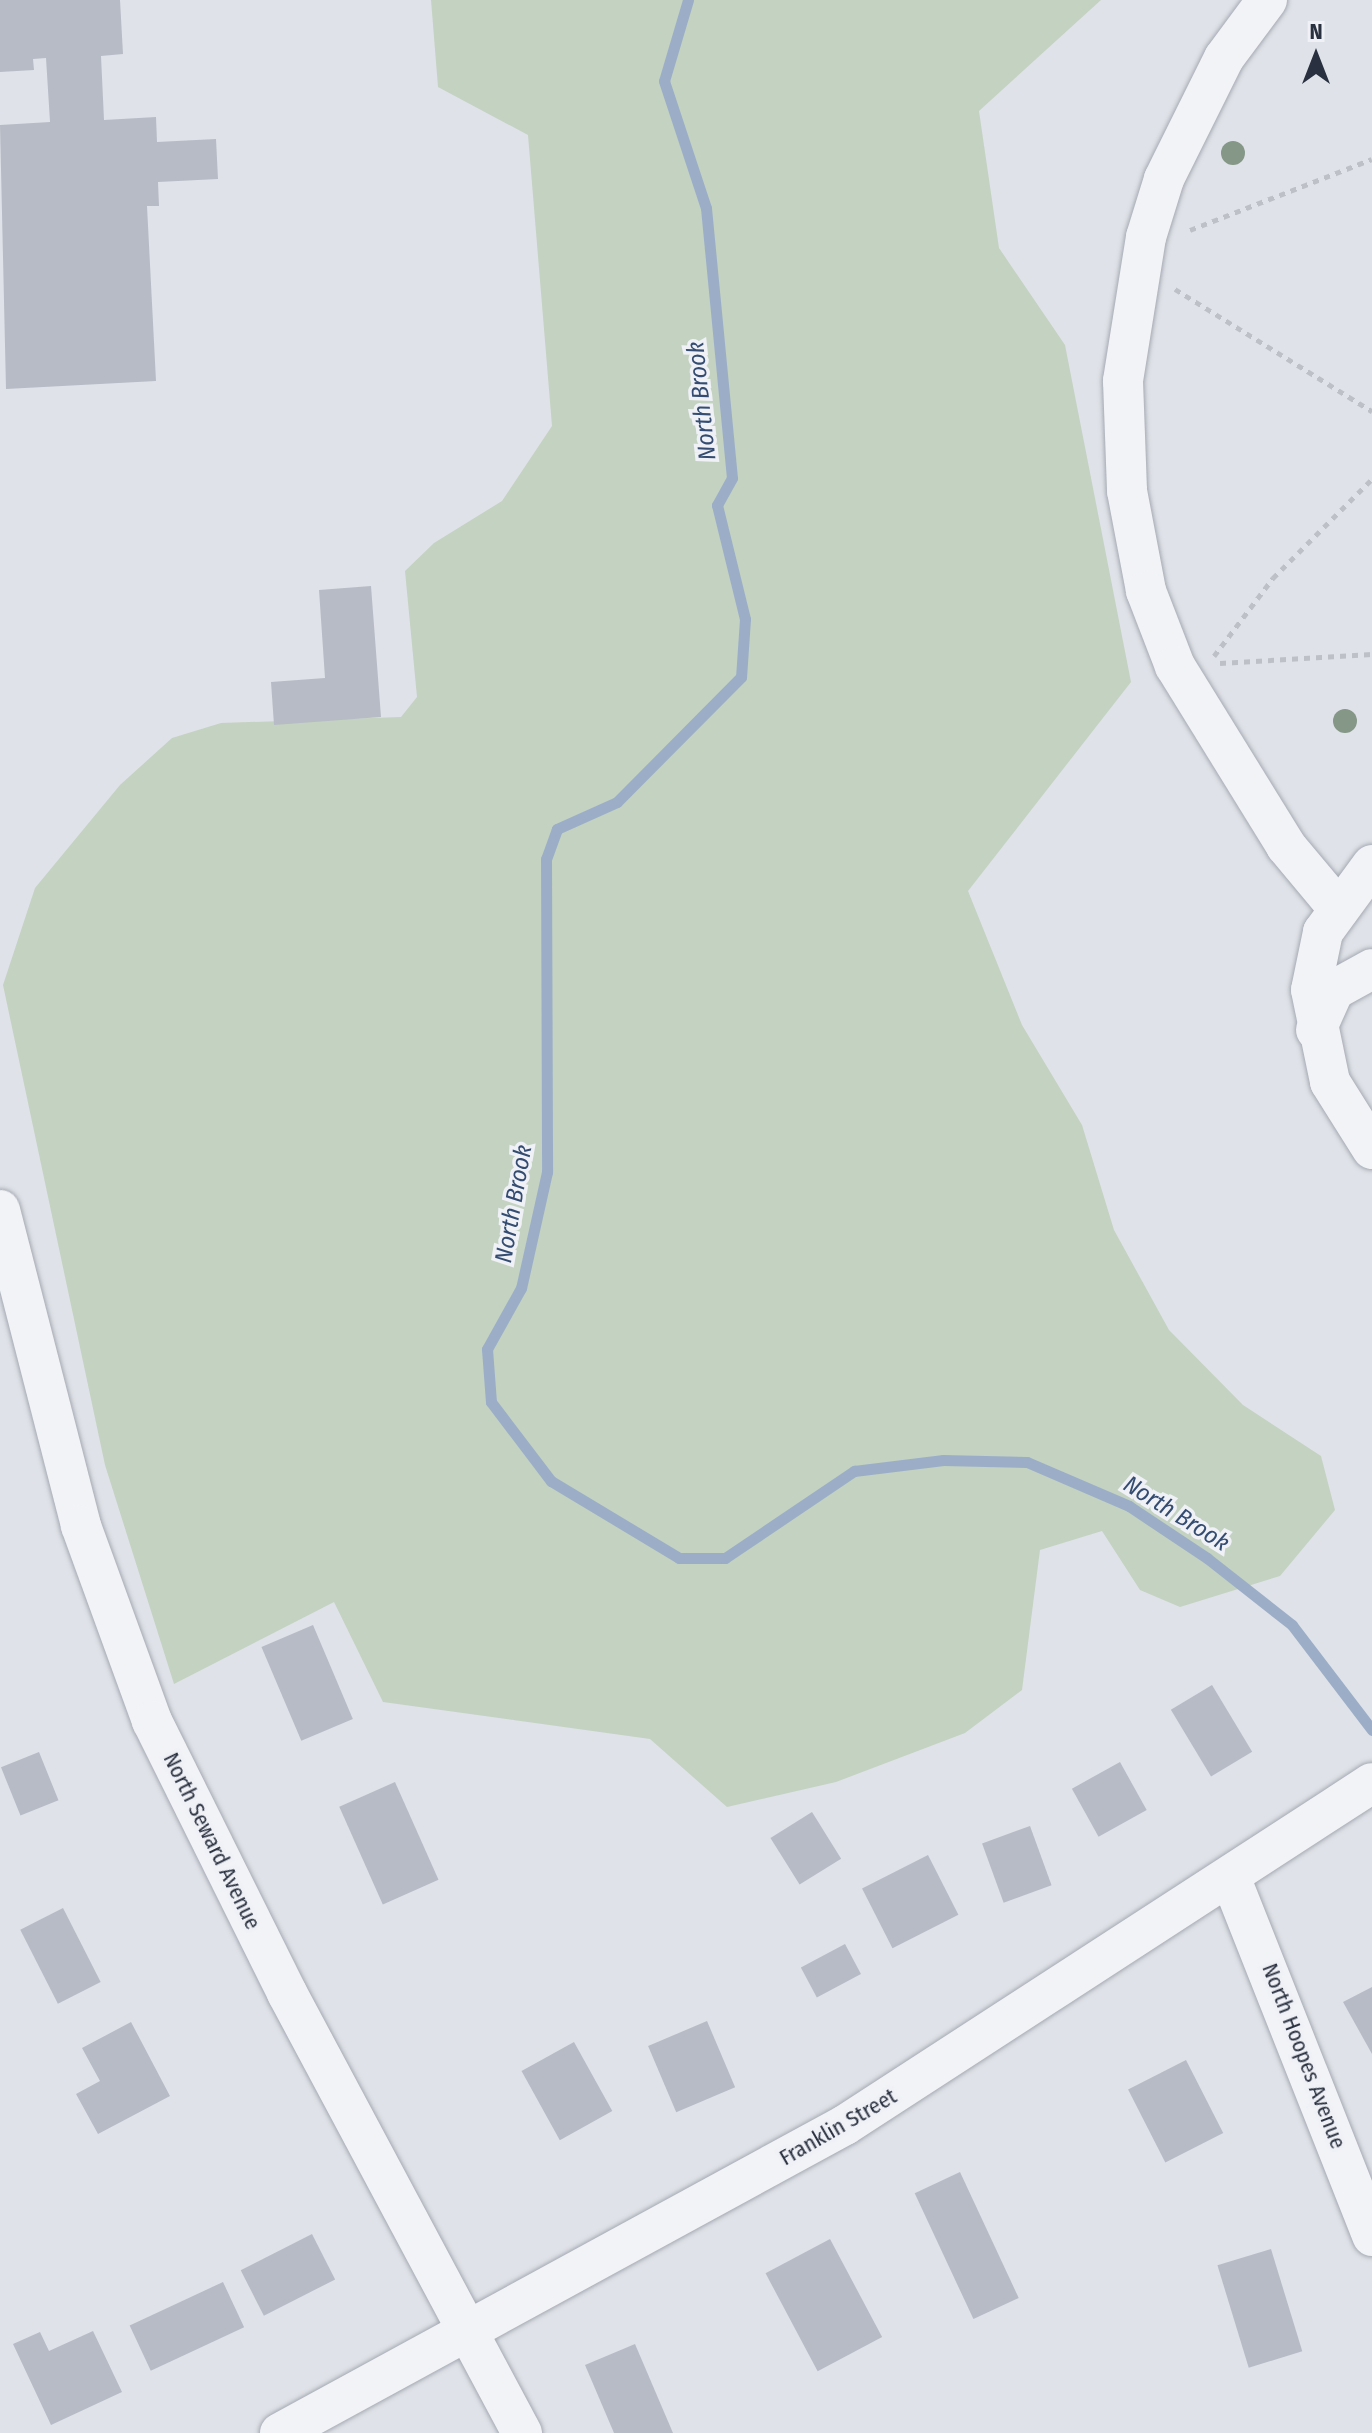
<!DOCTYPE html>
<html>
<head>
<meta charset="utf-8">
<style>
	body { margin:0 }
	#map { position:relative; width:1372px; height:2433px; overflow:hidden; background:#dfe2e8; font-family:"Fira Sans Condensed",sans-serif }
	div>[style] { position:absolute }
	.green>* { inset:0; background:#c4d2c1 }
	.stream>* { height:11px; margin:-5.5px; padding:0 5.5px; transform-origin:5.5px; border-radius:5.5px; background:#9caec7 }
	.building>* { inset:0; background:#b7bbc5; transform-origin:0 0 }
	.path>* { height:5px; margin-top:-2.5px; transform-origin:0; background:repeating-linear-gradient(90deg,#bec0c7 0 6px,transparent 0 12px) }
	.roads { filter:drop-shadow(0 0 2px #a5a9b2) drop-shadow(0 0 2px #a5a9b2) }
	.minor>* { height:40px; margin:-20px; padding:0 20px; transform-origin:20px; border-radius:20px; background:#f2f3f7 }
	.trees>* { width:24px; height:24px; margin:-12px; border-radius:50%; background:#859787 }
	span { translate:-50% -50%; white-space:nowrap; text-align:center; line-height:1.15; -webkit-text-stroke:7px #eff1f6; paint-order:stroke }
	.street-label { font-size:22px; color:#29303f }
	.water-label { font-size:24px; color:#344c71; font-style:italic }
	.north { position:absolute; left:1276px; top:16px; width:80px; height:80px; -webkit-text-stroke:6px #eff1f6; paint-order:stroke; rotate:0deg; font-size:22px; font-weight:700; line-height:32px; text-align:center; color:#29303f }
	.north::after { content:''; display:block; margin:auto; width:28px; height:36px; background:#29303f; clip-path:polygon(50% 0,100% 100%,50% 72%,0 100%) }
</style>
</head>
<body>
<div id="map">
	<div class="green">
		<div style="clip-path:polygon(431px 0,1101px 0,979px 111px,999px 248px,1065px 345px,1131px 682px,968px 891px,1022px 1025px,1082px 1125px,1114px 1230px,1169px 1330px,1243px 1405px,1321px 1456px,1335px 1510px,1280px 1576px,1180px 1607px,1140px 1590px,1102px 1531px,1040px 1550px,1022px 1690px,965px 1733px,836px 1782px,727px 1807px,650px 1739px,383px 1702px,334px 1602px,174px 1684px,105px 1465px,3px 985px,35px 888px,120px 785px,172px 738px,221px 723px,401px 717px,417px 697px,405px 571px,434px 543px,502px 501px,552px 426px,528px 135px,438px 87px)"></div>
	</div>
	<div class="stream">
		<div style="left:688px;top:0;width:84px;rotate:106.5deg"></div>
		<div style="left:664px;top:81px;width:134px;rotate:71.7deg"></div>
		<div style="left:706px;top:208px;width:271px;rotate:84.5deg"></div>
		<div style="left:732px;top:478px;width:31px;rotate:119deg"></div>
		<div style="left:717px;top:505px;width:117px;rotate:76.2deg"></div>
		<div style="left:745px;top:619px;width:58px;rotate:93.9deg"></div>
		<div style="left:741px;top:677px;width:176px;rotate:134.8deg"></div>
		<div style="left:617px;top:802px;width:66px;rotate:155.8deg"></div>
		<div style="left:557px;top:829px;width:32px;rotate:110deg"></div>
		<div style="left:546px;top:859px;width:313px;rotate:89.8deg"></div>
		<div style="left:547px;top:1172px;width:119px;rotate:102.6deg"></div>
		<div style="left:521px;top:1288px;width:70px;rotate:119.1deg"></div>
		<div style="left:487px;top:1349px;width:53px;rotate:85.7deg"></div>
		<div style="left:491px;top:1402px;width:99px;rotate:52.8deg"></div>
		<div style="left:551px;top:1481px;width:149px;rotate:31deg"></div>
		<div style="left:679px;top:1558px;width:46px"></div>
		<div style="left:725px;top:1558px;width:156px;rotate:-34deg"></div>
		<div style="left:854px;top:1471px;width:90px;rotate:-7deg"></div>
		<div style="left:943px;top:1460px;width:84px;rotate:1.4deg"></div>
		<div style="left:1027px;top:1462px;width:111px;rotate:23.3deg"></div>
		<div style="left:1129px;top:1506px;width:94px;rotate:33.7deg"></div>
		<div style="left:1207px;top:1558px;width:108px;rotate:38.2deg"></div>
		<div style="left:1292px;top:1625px;width:132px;rotate:52.7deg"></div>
	</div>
	<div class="building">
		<div style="clip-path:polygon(0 0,120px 0,123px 54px,101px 56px,104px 120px,156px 117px,157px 142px,216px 139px,218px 179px,158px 182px,159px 206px,147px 206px,156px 381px,6px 389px,0 125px,50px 122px,46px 58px,33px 59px,34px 70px,0 72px)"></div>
		<div style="clip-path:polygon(371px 586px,381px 717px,274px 725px,271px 682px,325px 678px,319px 590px)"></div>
		<div style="left:313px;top:1625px;width:102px;height:56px;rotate:67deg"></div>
		<div style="left:1212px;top:1685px;width:78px;height:48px;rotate:59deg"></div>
		<div style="left:39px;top:1752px;width:52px;height:41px;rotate:68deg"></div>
		<div style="left:1120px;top:1762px;width:55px;height:55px;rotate:61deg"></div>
		<div style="left:395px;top:1782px;width:107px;height:61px;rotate:66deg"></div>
		<div style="left:812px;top:1812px;width:55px;height:49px;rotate:58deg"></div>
		<div style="left:1030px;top:1826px;width:63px;height:51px;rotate:70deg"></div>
		<div style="left:928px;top:1855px;width:67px;height:74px;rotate:63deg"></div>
		<div style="left:63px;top:1908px;width:83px;height:48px;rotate:63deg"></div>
		<div style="left:845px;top:1944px;width:34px;height:50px;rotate:62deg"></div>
		<div style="clip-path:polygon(1372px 1987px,1372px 2054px,1343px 2002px)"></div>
		<div style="left:707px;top:2021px;width:72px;height:64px;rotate:67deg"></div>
		<div style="clip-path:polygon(131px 2022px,170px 2096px,98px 2134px,76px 2094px,100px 2081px,82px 2048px)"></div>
		<div style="left:574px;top:2042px;width:79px;height:60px;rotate:61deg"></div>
		<div style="left:1186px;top:2060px;width:82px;height:65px;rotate:63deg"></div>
		<div style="left:960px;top:2172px;width:139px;height:50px;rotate:65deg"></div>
		<div style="left:312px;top:2234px;width:51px;height:80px;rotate:63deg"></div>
		<div style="left:830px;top:2239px;width:111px;height:73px;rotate:62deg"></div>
		<div style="left:1271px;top:2249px;width:107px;height:56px;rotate:73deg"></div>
		<div style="left:223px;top:2282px;width:50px;height:103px;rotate:65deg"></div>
		<div style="clip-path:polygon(93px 2331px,122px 2392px,51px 2425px,13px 2344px,40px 2332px,49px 2351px)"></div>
		<div style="clip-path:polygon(635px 2344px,673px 2433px,614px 2433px,585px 2365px)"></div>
	</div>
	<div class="path">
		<div style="left:1190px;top:230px;width:195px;rotate:-21.3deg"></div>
		<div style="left:1175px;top:289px;width:232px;rotate:31.8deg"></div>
		<div style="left:1214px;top:656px;width:98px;rotate:-52.9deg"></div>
		<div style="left:1273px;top:578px;width:140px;rotate:-45deg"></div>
		<div style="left:1220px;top:663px;width:152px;rotate:-3.4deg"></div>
	</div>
	<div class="roads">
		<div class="minor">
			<div style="left:1267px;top:0;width:72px;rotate:126.6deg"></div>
			<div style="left:1224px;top:58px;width:135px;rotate:116.4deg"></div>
			<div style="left:1164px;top:179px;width:61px;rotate:107.2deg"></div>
			<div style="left:1146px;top:237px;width:146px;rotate:99.1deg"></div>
			<div style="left:1123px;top:381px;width:110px;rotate:87.9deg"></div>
			<div style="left:1127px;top:491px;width:102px;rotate:79.2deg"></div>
			<div style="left:1146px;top:591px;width:80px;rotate:68.9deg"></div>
			<div style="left:1175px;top:666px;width:211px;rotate:58.3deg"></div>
			<div style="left:1286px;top:846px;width:80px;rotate:50.1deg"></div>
			<div style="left:1372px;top:865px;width:83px;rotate:126.2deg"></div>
			<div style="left:1323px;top:932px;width:59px;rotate:101.7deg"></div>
			<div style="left:1311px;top:990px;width:94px;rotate:78.3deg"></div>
			<div style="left:1330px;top:1082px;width:79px;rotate:57.9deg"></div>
			<div style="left:1316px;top:1030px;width:44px;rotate:-65.8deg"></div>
			<div style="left:1334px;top:990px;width:43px;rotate:-28.9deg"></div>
			<div style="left:0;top:1210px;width:326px;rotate:75.6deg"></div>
			<div style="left:81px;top:1526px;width:208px;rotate:70deg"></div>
			<div style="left:152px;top:1721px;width:304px;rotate:63.6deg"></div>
			<div style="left:287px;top:1993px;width:499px;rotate:61.9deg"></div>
			<div style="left:1231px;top:1879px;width:384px;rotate:68.4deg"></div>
			<div style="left:280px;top:2433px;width:643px;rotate:-28.6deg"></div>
			<div style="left:845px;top:2125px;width:628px;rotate:-32.98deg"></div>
		</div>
	</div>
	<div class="trees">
		<div style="left:1233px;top:153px"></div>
		<div style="left:1345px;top:721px"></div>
	</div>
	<div class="street-label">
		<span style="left:212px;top:1841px;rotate:64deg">North Seward Avenue</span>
		<span style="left:1304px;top:2056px;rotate:69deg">North Hoopes Avenue</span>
		<span style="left:838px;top:2127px;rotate:-30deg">Franklin Street</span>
	</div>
	<div class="water-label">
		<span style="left:702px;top:401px;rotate:-96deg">North Brook</span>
		<span style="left:514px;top:1204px;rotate:-80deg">North Brook</span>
		<span style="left:1176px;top:1514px;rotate:32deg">North Brook</span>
	</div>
	<div class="north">N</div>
</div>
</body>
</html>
